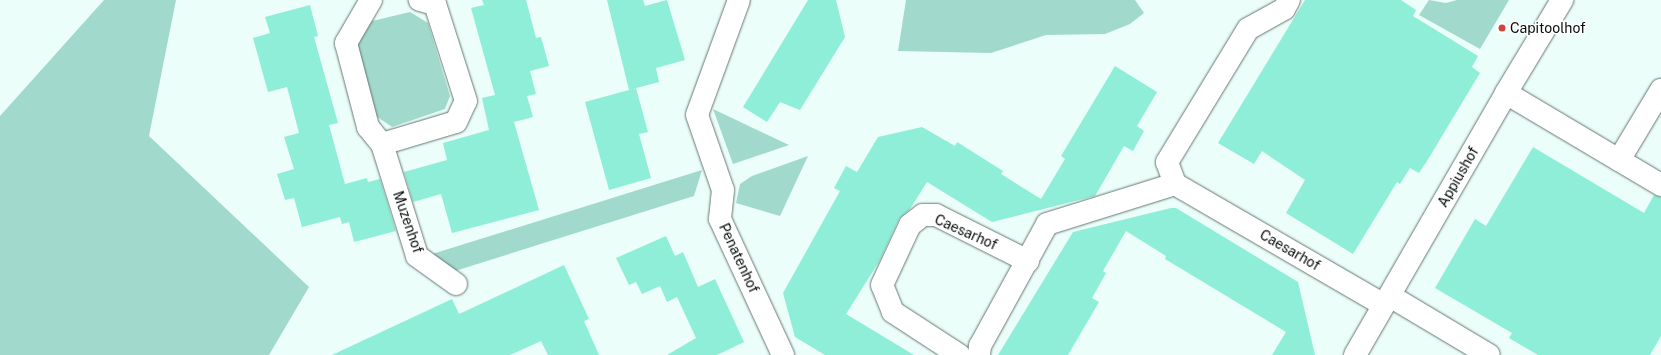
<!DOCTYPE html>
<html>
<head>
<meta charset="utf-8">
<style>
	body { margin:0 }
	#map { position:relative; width:1661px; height:355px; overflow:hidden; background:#ebfef9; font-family:"Public Sans",sans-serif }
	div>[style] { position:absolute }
	.green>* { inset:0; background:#a1dacc }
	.building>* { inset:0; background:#8feed8 }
	.roads { filter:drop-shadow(0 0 1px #667772) drop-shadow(0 0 1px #667772) }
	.street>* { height:22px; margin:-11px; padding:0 11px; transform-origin:11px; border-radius:11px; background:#fff }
	.dots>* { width:11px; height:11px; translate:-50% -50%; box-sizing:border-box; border:2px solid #fff; border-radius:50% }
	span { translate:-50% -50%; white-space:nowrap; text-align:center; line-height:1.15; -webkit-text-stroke:3px #fff; paint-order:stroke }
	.poi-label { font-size:14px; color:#070d0b }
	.left { translate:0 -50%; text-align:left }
	.street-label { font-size:14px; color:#070d0b }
</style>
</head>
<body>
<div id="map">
	<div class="green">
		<div style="clip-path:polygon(104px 0,176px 0,149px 136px,309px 287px,269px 355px,0 355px,0 116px)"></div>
		<div style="clip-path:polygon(906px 0,1135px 0,1144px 13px,1130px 24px,1105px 34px,1046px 35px,991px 53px,898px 51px)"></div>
		<div style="clip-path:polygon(1429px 0,1446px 3px,1457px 0,1509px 0,1480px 49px,1419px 15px)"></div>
		<div style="clip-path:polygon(410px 12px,428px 23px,450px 96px,445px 109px,392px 127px,376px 116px,357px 42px,368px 22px)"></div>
		<div style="clip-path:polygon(713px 109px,789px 145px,733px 164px)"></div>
		<div style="clip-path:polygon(808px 156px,780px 216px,736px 203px,740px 184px,752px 176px)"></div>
		<div style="clip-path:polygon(702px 170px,694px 196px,455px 271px,429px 255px)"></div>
	</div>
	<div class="building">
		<div style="clip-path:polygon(482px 0,526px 0,536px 38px,541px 37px,549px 66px,530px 71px,536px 94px,527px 96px,533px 117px,514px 122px,539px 210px,452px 233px,441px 194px,413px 202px,404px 172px,447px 160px,443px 143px,489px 130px,482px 98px,495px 95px,471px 8px,484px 5px)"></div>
		<div style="clip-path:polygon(607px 0,643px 0,645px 6px,667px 0,685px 60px,656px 68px,659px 82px,629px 90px)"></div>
		<div style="clip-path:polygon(808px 0,836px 0,845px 37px,800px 110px,780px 102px,767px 122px,743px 107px)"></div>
		<div style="clip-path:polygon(1305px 0,1401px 0,1416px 10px,1413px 16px,1478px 56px,1472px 67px,1480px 73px,1427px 161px,1419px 173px,1410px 168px,1400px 184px,1397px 182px,1353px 254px,1286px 213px,1305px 180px,1262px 151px,1254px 164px,1218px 143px)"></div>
		<div style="clip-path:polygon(310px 5px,318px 36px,314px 37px,338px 123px,329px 125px,345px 184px,367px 178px,368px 182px,380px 179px,396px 231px,354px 242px,349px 222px,342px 224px,340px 217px,302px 227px,294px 198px,285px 200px,277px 174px,294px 169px,284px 137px,299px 133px,287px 87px,268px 92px,253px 38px,270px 33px,265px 17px)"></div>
		<div style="clip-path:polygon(1115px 66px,1157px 92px,1137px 126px,1144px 131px,1133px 151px,1124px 146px,1095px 196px,992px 222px,927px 182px,910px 209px,899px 219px,880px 260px,846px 314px,914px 355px,825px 355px,795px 337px,783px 293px,840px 191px,834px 188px,846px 166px,857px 172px,878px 137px,922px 127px,955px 146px,957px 142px,1003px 171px,1001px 174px,1041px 199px,1065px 159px,1061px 156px)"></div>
		<div style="clip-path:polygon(636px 88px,648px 132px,639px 134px,651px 178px,609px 190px,585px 102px)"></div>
		<div style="clip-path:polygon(1533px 147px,1644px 213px,1654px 195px,1661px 197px,1661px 336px,1650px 355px,1538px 355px,1509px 338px,1512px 333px,1435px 288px,1475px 219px,1486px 226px)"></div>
		<div style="clip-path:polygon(1171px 208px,1176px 208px,1298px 282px,1315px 355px,1272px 355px,1286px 332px,1165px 259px,1166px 256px,1126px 231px,1103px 271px,1106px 273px,1092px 298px,1099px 302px,1068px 355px,998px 355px,1073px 232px)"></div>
		<div style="clip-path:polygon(666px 236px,675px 256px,683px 252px,698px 287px,715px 279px,744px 342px,717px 355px,667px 355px,696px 338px,677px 297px,667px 302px,660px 286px,642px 294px,636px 282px,629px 285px,616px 258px)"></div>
		<div style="clip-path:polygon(564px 265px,589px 319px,584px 321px,599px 355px,548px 355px,541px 341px,510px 355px,332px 355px,452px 299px,459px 314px)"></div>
	</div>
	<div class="roads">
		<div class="street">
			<div style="left:371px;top:0;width:50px;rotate:120.2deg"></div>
			<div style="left:346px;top:43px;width:87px;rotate:75.3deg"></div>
			<div style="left:368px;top:127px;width:22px;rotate:51deg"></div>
			<div style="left:382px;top:144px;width:117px;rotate:72.6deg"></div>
			<div style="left:417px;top:256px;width:48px;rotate:35.7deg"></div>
			<div style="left:739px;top:0;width:122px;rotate:110.1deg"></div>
			<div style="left:697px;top:115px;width:79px;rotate:70.9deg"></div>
			<div style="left:723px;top:190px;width:29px;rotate:96deg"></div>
			<div style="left:720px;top:219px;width:150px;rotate:65.1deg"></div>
			<div style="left:1289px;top:0;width:10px;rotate:119deg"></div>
			<div style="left:1284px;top:9px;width:41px;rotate:150.9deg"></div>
			<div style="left:1248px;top:29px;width:156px;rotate:121.3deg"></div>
			<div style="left:1167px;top:162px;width:23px;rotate:70deg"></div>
			<div style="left:1175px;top:184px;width:241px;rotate:30.1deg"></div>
			<div style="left:1506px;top:93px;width:180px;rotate:30.7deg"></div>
			<div style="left:382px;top:144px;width:77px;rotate:-16.6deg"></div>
			<div style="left:456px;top:122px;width:23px;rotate:-65deg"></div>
			<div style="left:466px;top:101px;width:102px;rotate:-107.7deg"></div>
			<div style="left:435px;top:4px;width:16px;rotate:-165deg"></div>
			<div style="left:1619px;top:160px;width:82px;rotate:-59deg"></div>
			<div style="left:1390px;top:296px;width:115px;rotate:30.8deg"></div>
			<div style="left:959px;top:355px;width:79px;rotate:-146.9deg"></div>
			<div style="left:893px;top:312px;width:29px;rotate:-112deg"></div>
			<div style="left:882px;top:285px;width:66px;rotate:-65deg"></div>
			<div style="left:910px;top:225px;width:16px;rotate:-38deg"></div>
			<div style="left:923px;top:215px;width:13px"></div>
			<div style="left:936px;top:215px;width:103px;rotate:26.6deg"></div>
			<div style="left:979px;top:355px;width:9px;rotate:-84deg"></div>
			<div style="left:980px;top:346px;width:139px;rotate:-61.2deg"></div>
			<div style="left:1047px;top:224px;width:134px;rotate:-17.4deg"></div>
			<div style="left:1355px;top:355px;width:302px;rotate:-60deg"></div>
			<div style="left:1506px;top:93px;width:109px;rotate:-58.9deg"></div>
		</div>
	</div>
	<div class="dots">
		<div style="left:1502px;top:28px;background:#d1433b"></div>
	</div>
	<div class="poi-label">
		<span class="left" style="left:1510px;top:28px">Capitoolhof</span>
	</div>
	<div class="street-label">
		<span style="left:1458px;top:177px;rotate:-60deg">Appiushof</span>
		<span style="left:408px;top:222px;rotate:71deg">Muzenhof</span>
		<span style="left:966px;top:232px;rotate:24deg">Caesarhof</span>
		<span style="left:1290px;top:250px;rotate:30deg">Caesarhof</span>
		<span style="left:739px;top:258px;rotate:65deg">Penatenhof</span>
	</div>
</div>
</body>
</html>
